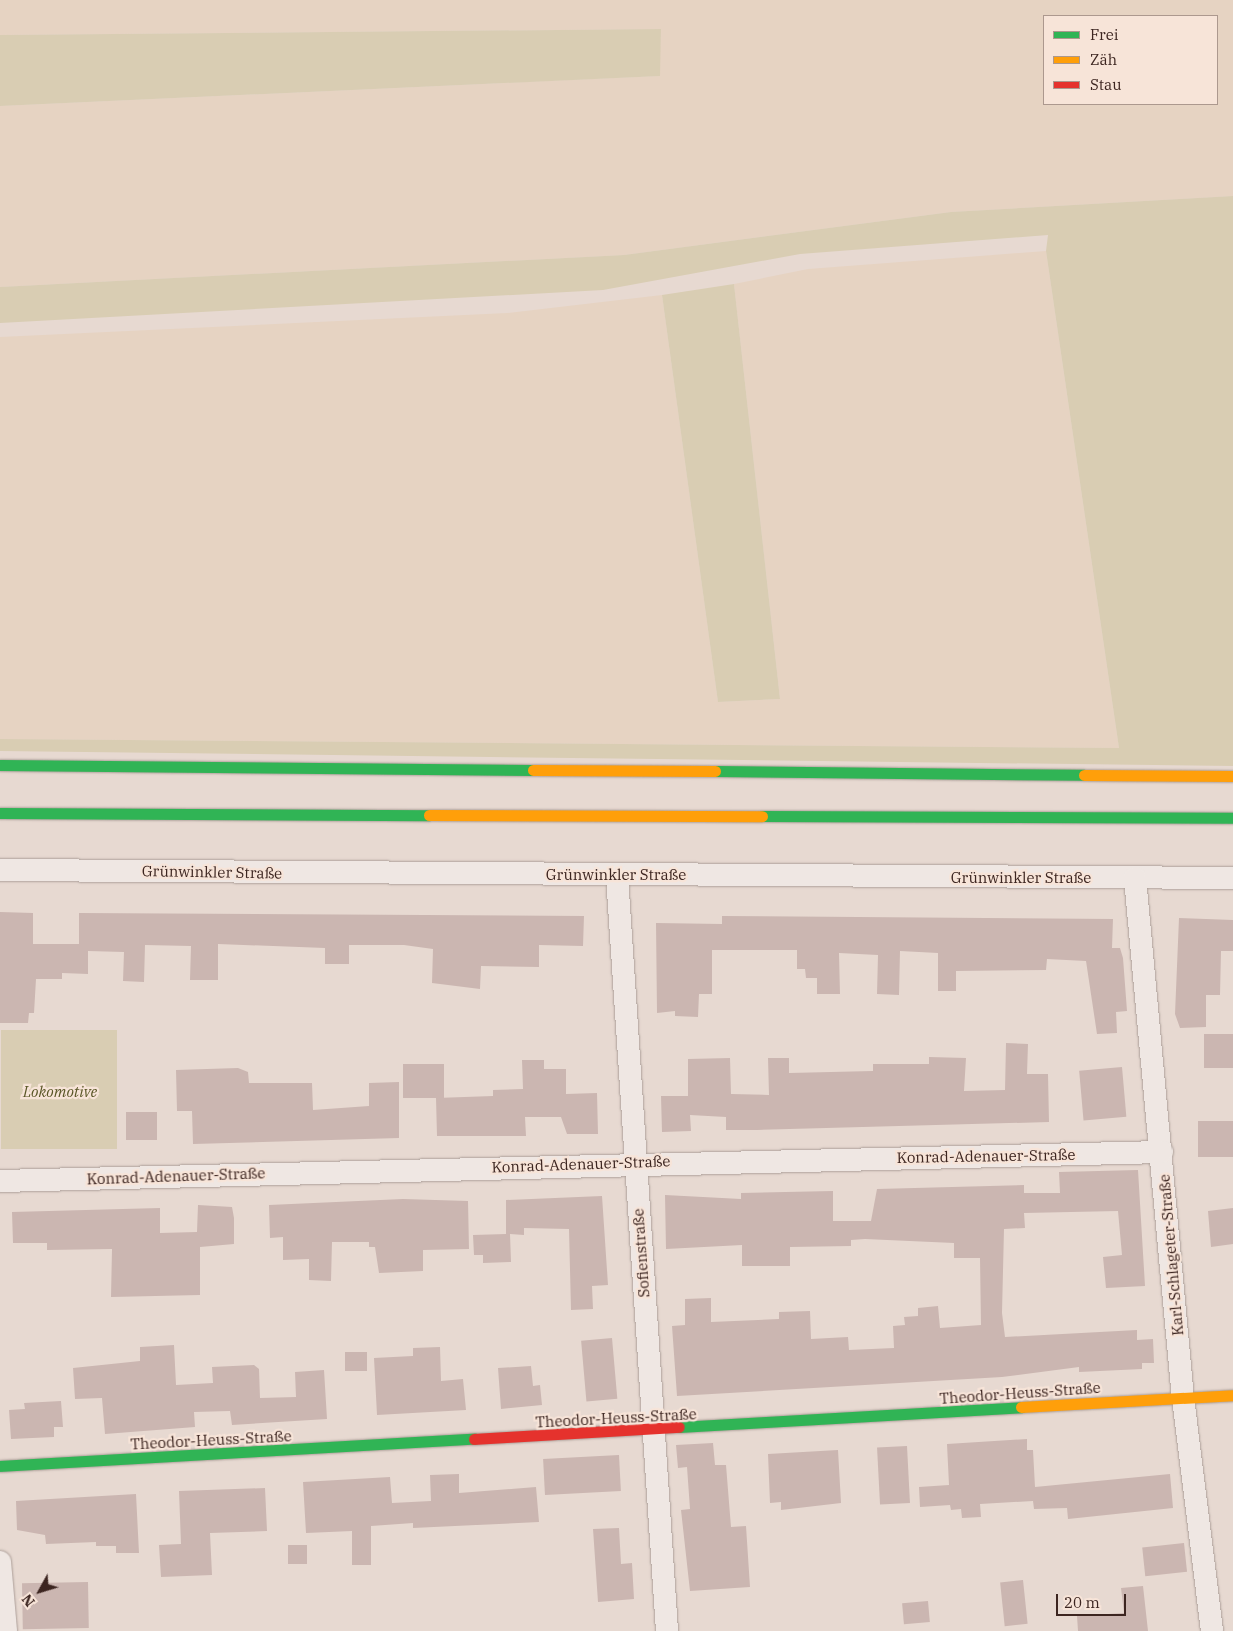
<!DOCTYPE html>
<html>
<head>
<meta charset="utf-8">
<style>
	body { margin:0 }
	#map { position:relative; width:1233px; height:1631px; overflow:hidden; background:#e7d9d1; font-family:"IBM Plex Serif",serif }
	div>[style] { position:absolute }
	.farmland>* { inset:0; background:#e6d3c2 }
	.green>* { inset:0; background:#d9cdb3; transform-origin:0 0 }
	.building>* { inset:0; background:#cbb6b1; transform-origin:0 0 }
	.roads { filter:drop-shadow(0 0 1px #ac9f99) drop-shadow(0 0 1px #ac9f99) }
	.street>* { height:22px; margin:-11px; padding:0 11px; transform-origin:11px; border-radius:11px; background:#efe7e3 }
	.fast>* { height:11px; margin:-5.5px; padding:0 5.5px; transform-origin:5.5px; border-radius:5.5px; background:#30b455 }
	.slow>* { height:11px; margin:-5.5px; padding:0 5.5px; transform-origin:5.5px; border-radius:5.5px; background:#ff9f0a }
	.jam>* { height:11px; margin:-5.5px; padding:0 5.5px; transform-origin:5.5px; border-radius:5.5px; background:#e5322d }
	span { translate:-50% -50%; white-space:nowrap; text-align:center; line-height:1.15; -webkit-text-stroke:4.5px #f7e4d8; paint-order:stroke }
	.street-label { font-size:15px; color:#3c2520 }
	.park-label { font-size:15px; color:#595626; font-style:italic }
	.legend { position:absolute; left:1043px; top:15px; width:175px; height:90px; box-sizing:border-box; background:#f7e4d8; border:1px solid #ac988e; margin:0; padding:6px 9px; list-style:none; font-size:15px; color:#3c2520 }
	.legend li { display:flex; align-items:center; gap:10px; height:25px }
	.legend b { width:25px; border:1px solid #ac988e }
	.north { position:absolute; left:15px; top:1566px; width:50px; height:50px; -webkit-text-stroke:4px #f7e4d8; paint-order:stroke; rotate:231deg; font-size:14px; font-weight:700; line-height:20px; text-align:center; color:#3c2520 }
	.north::after { content:''; display:block; margin:auto; width:18px; height:22px; background:#3c2520; clip-path:polygon(50% 0,100% 100%,50% 72%,0 100%) }
	.scale { position:absolute; left:1056px; top:1594px; width:70px; height:22px; box-sizing:border-box; border:2px solid #3c2520; border-top:0; padding-left:6px; font-size:15px; line-height:18px; white-space:nowrap; color:#3c2520; -webkit-text-stroke:4px #f7e4d8; paint-order:stroke }
</style>
</head>
<body>
<div id="map">
	<div class="farmland">
		<div style="clip-path:polygon(evenodd,0 0,1233px 0,1233px 196px,951px 212px,624px 255px,0 287px,0 106px,659px 76px,661px 29px,0 35px,0 0,1044px 16px,1217px 16px,1217px 104px,1044px 104px,1044px 16px)"></div>
		<div style="clip-path:polygon(1046px 251px,1119px 748px,0 739px,0 337px,507px 313px,662px 295px,718px 702px,780px 699px,734px 284px,808px 269px)"></div>
	</div>
	<div class="green">
		<div style="clip-path:polygon(661px 29px,660px 76px,0 106px,0 35px)"></div>
		<div style="clip-path:polygon(1233px 196px,1233px 766px,0 751px,0 739px,1119px 748px,1046px 251px,1048px 235px,800px 254px,603px 290px,0 323px,0 287px,624px 255px,951px 212px)"></div>
		<div style="clip-path:polygon(734px 284px,780px 699px,718px 702px,662px 295px)"></div>
		<div style="left:117px;top:1030px;width:119px;height:116px;rotate:90deg"></div>
	</div>
	<div class="building">
		<div style="clip-path:polygon(0 912px,33px 913px,33px 944px,79px 944px,79px 913px,584px 916px,583px 946px,539px 945px,539px 967px,481px 966px,480px 989px,432px 983px,433px 949px,404px 945px,349px 945px,349px 964px,325px 964px,325px 948px,218px 944px,218px 980px,190px 980px,191px 946px,145px 945px,144px 982px,123px 981px,124px 952px,88px 951px,88px 974px,62px 973px,62px 979px,36px 979px,34px 1013px,29px 1013px,28px 1023px,0 1023px)"></div>
		<div style="clip-path:polygon(722px 916px,1113px 919px,1112px 948px,1120px 948px,1123px 958px,1127px 1011px,1116px 1012px,1117px 1033px,1097px 1034px,1086px 961px,1047px 959px,1046px 970px,956px 971px,956px 991px,938px 991px,938px 953px,900px 951px,899px 995px,877px 994px,878px 955px,839px 953px,840px 994px,817px 994px,817px 978px,806px 978px,805px 969px,797px 969px,797px 950px,712px 950px,712px 994px,699px 994px,698px 1017px,675px 1016px,675px 1011px,657px 1013px,656px 923px,722px 924px)"></div>
		<div style="clip-path:polygon(1179px 918px,1233px 920px,1233px 951px,1221px 951px,1220px 995px,1206px 995px,1206px 1027px,1180px 1028px,1175px 1014px)"></div>
		<div style="left:1233px;top:1034px;width:34px;height:29px;rotate:90deg"></div>
		<div style="clip-path:polygon(1006px 1043px,1028px 1044px,1027px 1074px,1048px 1074px,1049px 1122px,757px 1130px,726px 1130px,726px 1117px,690px 1115px,691px 1131px,662px 1132px,661px 1096px,688px 1096px,688px 1059px,730px 1058px,731px 1094px,769px 1095px,768px 1058px,789px 1058px,789px 1073px,873px 1071px,873px 1064px,929px 1064px,929px 1057px,966px 1058px,964px 1091px,1005px 1090px)"></div>
		<div style="clip-path:polygon(522px 1060px,544px 1060px,544px 1069px,566px 1069px,566px 1094px,597px 1093px,598px 1134px,567px 1134px,561px 1117px,525px 1117px,526px 1136px,437px 1136px,436px 1098px,493px 1096px,493px 1090px,523px 1089px)"></div>
		<div style="left:403px;top:1064px;width:41px;height:34px"></div>
		<div style="left:1122px;top:1067px;width:50px;height:43px;rotate:85deg"></div>
		<div style="clip-path:polygon(238px 1068px,248px 1072px,249px 1083px,312px 1083px,313px 1110px,369px 1106px,369px 1083px,399px 1082px,399px 1138px,193px 1144px,192px 1111px,177px 1111px,176px 1070px)"></div>
		<div style="left:126px;top:1112px;width:31px;height:28px"></div>
		<div style="left:1233px;top:1121px;width:36px;height:35px;rotate:90deg"></div>
		<div style="clip-path:polygon(1138px 1170px,1145px 1286px,1106px 1288px,1103px 1257px,1122px 1255px,1118px 1211px,1024px 1213px,1025px 1228px,1004px 1229px,1002px 1313px,1005px 1337px,1137px 1330px,1137px 1340px,1153px 1339px,1154px 1363px,1142px 1363px,1142px 1369px,1079px 1372px,1079px 1367px,1002px 1377px,677px 1396px,672px 1326px,685px 1325px,685px 1299px,711px 1298px,711px 1322px,779px 1319px,779px 1312px,810px 1311px,811px 1339px,848px 1337px,849px 1350px,894px 1348px,893px 1326px,905px 1325px,904px 1317px,918px 1316px,918px 1308px,938px 1306px,940px 1328px,981px 1325px,980px 1258px,954px 1258px,954px 1243px,865px 1239px,851px 1240px,851px 1246px,790px 1247px,790px 1266px,742px 1266px,742px 1245px,666px 1249px,665px 1195px,741px 1199px,741px 1193px,833px 1191px,833px 1221px,871px 1221px,877px 1189px,1024px 1185px,1024px 1193px,1060px 1193px,1059px 1172px)"></div>
		<div style="clip-path:polygon(602px 1196px,608px 1285px,592px 1286px,593px 1309px,571px 1310px,569px 1229px,524px 1228px,524px 1235px,510px 1234px,511px 1262px,483px 1263px,483px 1255px,474px 1255px,473px 1235px,506px 1234px,506px 1200px)"></div>
		<div style="clip-path:polygon(403px 1199px,468px 1201px,469px 1249px,423px 1250px,423px 1271px,379px 1273px,375px 1247px,369px 1247px,369px 1242px,332px 1242px,331px 1281px,309px 1280px,309px 1259px,283px 1260px,283px 1237px,270px 1238px,269px 1205px)"></div>
		<div style="clip-path:polygon(198px 1205px,232px 1207px,234px 1218px,234px 1244px,200px 1247px,200px 1295px,111px 1297px,112px 1249px,47px 1250px,47px 1243px,13px 1243px,12px 1212px,160px 1208px,160px 1233px,197px 1232px)"></div>
		<div style="clip-path:polygon(1233px 1208px,1233px 1244px,1211px 1247px,1208px 1211px)"></div>
		<div style="left:612px;top:1338px;width:61px;height:31px;rotate:85deg"></div>
		<div style="clip-path:polygon(174px 1345px,176px 1385px,213px 1383px,212px 1367px,254px 1365px,259px 1369px,260px 1398px,296px 1397px,295px 1372px,324px 1370px,327px 1419px,232px 1425px,230px 1411px,194px 1412px,195px 1427px,105px 1434px,102px 1398px,75px 1399px,73px 1368px,140px 1361px,140px 1347px)"></div>
		<div style="clip-path:polygon(440px 1347px,441px 1381px,463px 1379px,466px 1410px,377px 1415px,374px 1358px,413px 1356px,413px 1348px)"></div>
		<div style="left:345px;top:1352px;width:22px;height:19px"></div>
		<div style="clip-path:polygon(531px 1366px,533px 1386px,540px 1385px,542px 1405px,501px 1409px,498px 1368px)"></div>
		<div style="clip-path:polygon(61px 1401px,63px 1427px,54px 1427px,54px 1437px,11px 1439px,9px 1410px,25px 1409px,24px 1403px)"></div>
		<div style="clip-path:polygon(1027px 1439px,1027px 1450px,1033px 1450px,1035px 1487px,1170px 1474px,1173px 1508px,1068px 1519px,1067px 1508px,1034px 1509px,1033px 1501px,980px 1504px,981px 1517px,962px 1518px,961px 1509px,951px 1510px,950px 1505px,920px 1507px,919px 1487px,949px 1485px,947px 1444px)"></div>
		<div style="clip-path:polygon(713px 1443px,715px 1465px,726px 1465px,731px 1527px,746px 1526px,750px 1587px,690px 1591px,681px 1510px,690px 1509px,687px 1467px,678px 1468px,676px 1445px)"></div>
		<div style="left:907px;top:1446px;width:57px;height:30px;rotate:87deg"></div>
		<div style="clip-path:polygon(838px 1450px,841px 1503px,781px 1510px,781px 1502px,770px 1503px,768px 1454px)"></div>
		<div style="left:619px;top:1455px;width:36px;height:76px;rotate:87deg"></div>
		<div style="clip-path:polygon(459px 1474px,459px 1493px,536px 1487px,539px 1522px,413px 1528px,413px 1523px,371px 1526px,371px 1565px,352px 1565px,352px 1531px,306px 1533px,303px 1482px,390px 1477px,392px 1503px,431px 1501px,430px 1475px)"></div>
		<div style="clip-path:polygon(265px 1488px,267px 1531px,210px 1533px,212px 1575px,161px 1577px,159px 1545px,181px 1544px,179px 1491px)"></div>
		<div style="clip-path:polygon(136px 1494px,139px 1553px,116px 1553px,116px 1546px,96px 1546px,96px 1542px,46px 1544px,45px 1535px,17px 1530px,16px 1501px)"></div>
		<div style="clip-path:polygon(619px 1528px,621px 1564px,632px 1563px,634px 1599px,598px 1602px,593px 1529px)"></div>
		<div style="left:1184px;top:1543px;width:29px;height:42px;rotate:84deg"></div>
		<div style="left:307px;top:1545px;width:19px;height:19px;rotate:90deg"></div>
		<div style="left:1023px;top:1580px;width:44px;height:23px;rotate:84deg"></div>
		<div style="left:88px;top:1582px;width:46px;height:66px;rotate:89deg"></div>
		<div style="clip-path:polygon(1143px 1586px,1148px 1631px,1078px 1631px,1077px 1616px,1124px 1613px,1121px 1588px)"></div>
		<div style="left:928px;top:1601px;width:21px;height:26px;rotate:85deg"></div>
	</div>
	<div class="roads">
		<div class="street">
			<div style="left:0;top:870px;width:1233px;rotate:0.37deg"></div>
			<div style="left:617px;top:876px;width:757px;rotate:86.21deg"></div>
			<div style="left:1135px;top:878px;width:522px;rotate:84.73deg"></div>
			<div style="left:1183px;top:1398px;width:235px;rotate:82.9deg"></div>
			<div style="left:0;top:1181px;width:1162px;rotate:-1.43deg"></div>
			<div style="left:0;top:1562px;width:69px;rotate:85deg"></div>
		</div>
		<div class="fast">
			<div style="left:0;top:765px;width:533px;rotate:0.54deg"></div>
			<div style="left:715px;top:771px;width:369px;rotate:0.6deg"></div>
			<div style="left:0;top:813px;width:429px;rotate:0.3deg"></div>
			<div style="left:762px;top:816px;width:471px;rotate:0.2deg"></div>
			<div style="left:679px;top:1427px;width:343px;rotate:-3.3deg"></div>
			<div style="left:0;top:1466px;width:475px;rotate:-3.3deg"></div>
		</div>
		<div class="slow">
			<div style="left:533px;top:770px;width:182px;rotate:0.3deg"></div>
			<div style="left:1084px;top:775px;width:149px;rotate:0.4deg"></div>
			<div style="left:429px;top:815px;width:333px;rotate:0.2deg"></div>
			<div style="left:1021px;top:1407px;width:212px;rotate:-3.2deg"></div>
		</div>
		<div class="jam">
			<div style="left:474px;top:1439px;width:205px;rotate:-3.4deg"></div>
		</div>
	</div>
	<div class="street-label">
		<span style="left:212px;top:872px;rotate:1deg">Grünwinkler Straße</span>
		<span style="left:616px;top:875px">Grünwinkler Straße</span>
		<span style="left:1021px;top:878px">Grünwinkler Straße</span>
		<span style="left:986px;top:1156px;rotate:-1deg">Konrad-Adenauer-Straße</span>
		<span style="left:581px;top:1164px;rotate:-2deg">Konrad-Adenauer-Straße</span>
		<span style="left:176px;top:1176px;rotate:-2deg">Konrad-Adenauer-Straße</span>
		<span style="left:641px;top:1253px;rotate:-94deg">Sofienstraße</span>
		<span style="left:1171px;top:1255px;rotate:-95deg">Karl-Schlageter-Straße</span>
		<span style="left:1020px;top:1393px;rotate:-4deg">Theodor-Heuss-Straße</span>
		<span style="left:616px;top:1418px;rotate:-3deg">Theodor-Heuss-Straße</span>
		<span style="left:211px;top:1440px;rotate:-3deg">Theodor-Heuss-Straße</span>
	</div>
	<div class="park-label">
		<span style="left:60px;top:1092px">Lokomotive</span>
	</div>
	<ul class="legend">
	<li><b style="height:6px;background:#30b455"></b>Frei</li>
	<li><b style="height:6px;background:#ff9f0a"></b>Zäh</li>
	<li><b style="height:6px;background:#e5322d"></b>Stau</li>
	</ul>
	<div class="north">N</div>
	<div class="scale">20 m</div>
</div>
</body>
</html>
